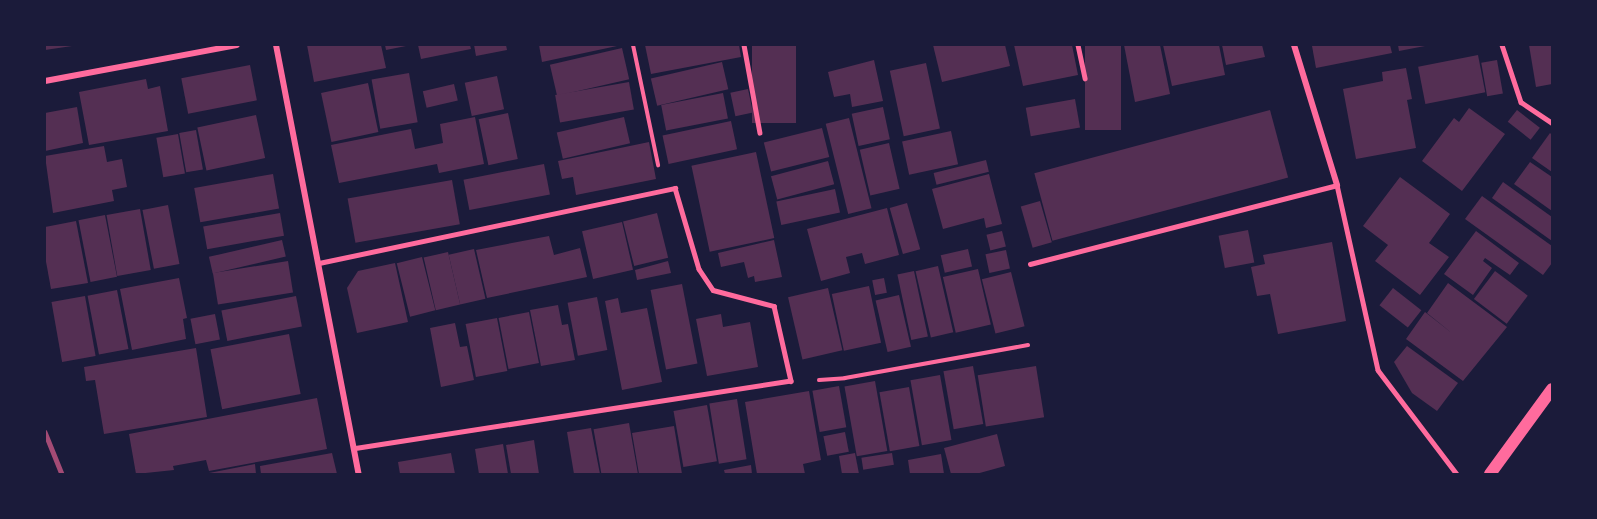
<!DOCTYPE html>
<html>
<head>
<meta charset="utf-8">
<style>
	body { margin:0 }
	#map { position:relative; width:1597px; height:519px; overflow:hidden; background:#1b1b3a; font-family:"Titillium Web",sans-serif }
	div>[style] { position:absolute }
	.building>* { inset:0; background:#542f53; transform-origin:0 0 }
	.path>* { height:4px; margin:-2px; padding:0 2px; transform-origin:2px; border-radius:2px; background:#ff6b9d }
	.service>* { height:4.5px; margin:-2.25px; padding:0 2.25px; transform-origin:2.25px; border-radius:2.25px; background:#ff6b9d }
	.minor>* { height:6px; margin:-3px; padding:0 3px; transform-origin:3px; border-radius:3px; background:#ff6b9d }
	.secondary>* { height:12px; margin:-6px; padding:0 6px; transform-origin:6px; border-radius:6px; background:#ff6b9d }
	.rail>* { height:4.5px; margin:-2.25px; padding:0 2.25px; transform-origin:2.25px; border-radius:2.25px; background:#a44b75 }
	span { translate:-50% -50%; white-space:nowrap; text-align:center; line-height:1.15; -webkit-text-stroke:6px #1b1b3a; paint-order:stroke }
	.frame { position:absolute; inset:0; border:46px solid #1b1b3a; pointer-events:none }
</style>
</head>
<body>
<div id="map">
	<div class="building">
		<div style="clip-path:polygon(45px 45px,72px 45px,72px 46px,45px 50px)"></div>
		<div style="clip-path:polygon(307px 45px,381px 45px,386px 68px,314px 82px)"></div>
		<div style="clip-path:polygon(385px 45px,406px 45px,406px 46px,386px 50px)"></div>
		<div style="clip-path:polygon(418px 45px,470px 45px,471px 49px,421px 59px)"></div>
		<div style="clip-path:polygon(474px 45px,506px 45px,507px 50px,476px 56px)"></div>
		<div style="clip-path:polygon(539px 45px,616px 45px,617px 46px,542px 62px)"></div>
		<div style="clip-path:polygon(645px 45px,739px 45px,741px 57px,651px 74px)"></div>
		<div style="left:752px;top:45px;width:44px;height:78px"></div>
		<div style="clip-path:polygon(933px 45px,1005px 45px,1010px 66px,942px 82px)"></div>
		<div style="clip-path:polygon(1014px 45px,1072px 45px,1078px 75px,1023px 86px)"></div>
		<div style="left:1085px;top:45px;width:36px;height:85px"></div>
		<div style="clip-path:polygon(1124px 45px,1160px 45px,1170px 94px,1135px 102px)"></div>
		<div style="clip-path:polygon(1163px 45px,1219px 45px,1225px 75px,1172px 86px)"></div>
		<div style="clip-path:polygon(1222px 45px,1262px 45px,1265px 57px,1226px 65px)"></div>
		<div style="clip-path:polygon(1390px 45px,1392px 53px,1316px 68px,1312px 46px)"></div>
		<div style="clip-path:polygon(1398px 45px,1425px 45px,1425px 46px,1399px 51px)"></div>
		<div style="clip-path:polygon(1529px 45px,1552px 45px,1552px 84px,1536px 87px)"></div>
		<div style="left:622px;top:48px;width:32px;height:74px;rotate:77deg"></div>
		<div style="left:1478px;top:55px;width:38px;height:61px;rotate:79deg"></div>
		<div style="clip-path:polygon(874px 60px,883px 101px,852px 107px,850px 94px,834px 97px,828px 72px)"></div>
		<div style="left:1497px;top:60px;width:34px;height:16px;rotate:80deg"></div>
		<div style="left:722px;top:62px;width:28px;height:73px;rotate:77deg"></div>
		<div style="left:926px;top:63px;width:67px;height:37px;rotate:78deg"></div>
		<div style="left:250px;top:65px;width:36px;height:70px;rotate:79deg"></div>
		<div style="clip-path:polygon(1406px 68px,1412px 99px,1407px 100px,1416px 148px,1356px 159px,1343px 89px,1383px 81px,1382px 72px)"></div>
		<div style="left:409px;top:73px;width:50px;height:38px;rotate:80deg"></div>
		<div style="left:497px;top:76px;width:34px;height:33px;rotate:78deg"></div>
		<div style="clip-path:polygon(146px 79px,148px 89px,160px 86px,168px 131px,89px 145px,79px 92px)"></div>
		<div style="left:629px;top:82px;width:28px;height:75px;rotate:80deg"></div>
		<div style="left:368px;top:83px;width:50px;height:48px;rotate:78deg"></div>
		<div style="left:454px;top:84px;width:17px;height:32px;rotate:77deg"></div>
		<div style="left:748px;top:89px;width:24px;height:18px;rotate:78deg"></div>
		<div style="left:723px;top:93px;width:26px;height:63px;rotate:79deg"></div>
		<div style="left:1075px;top:99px;width:29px;height:50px;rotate:80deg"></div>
		<div style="clip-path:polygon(77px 107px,83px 143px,45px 151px,45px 113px)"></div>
		<div style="left:883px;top:107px;width:33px;height:32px;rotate:78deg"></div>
		<div style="clip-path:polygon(1469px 108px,1505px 134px,1462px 191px,1422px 161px,1454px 118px,1459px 122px)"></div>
		<div style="left:1270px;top:110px;width:70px;height:244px;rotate:75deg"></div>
		<div style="left:1517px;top:110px;width:29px;height:15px;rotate:38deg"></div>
		<div style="left:508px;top:113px;width:47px;height:30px;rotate:78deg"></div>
		<div style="left:256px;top:115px;width:44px;height:60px;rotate:78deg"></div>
		<div style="clip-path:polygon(475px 117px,484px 164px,439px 173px,437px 164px,339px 183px,331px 145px,411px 129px,415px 149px,443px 143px,440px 124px)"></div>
		<div style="left:624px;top:117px;width:27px;height:69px;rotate:77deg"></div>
		<div style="left:849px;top:118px;width:93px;height:24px;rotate:76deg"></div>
		<div style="left:731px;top:121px;width:29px;height:70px;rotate:78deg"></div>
		<div style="left:822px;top:128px;width:30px;height:60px;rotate:76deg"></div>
		<div style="left:196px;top:130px;width:40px;height:17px;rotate:80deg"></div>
		<div style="left:951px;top:131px;width:34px;height:50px;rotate:78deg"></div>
		<div style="clip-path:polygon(1550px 133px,1552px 135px,1552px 172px,1532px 158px)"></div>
		<div style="left:178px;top:134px;width:40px;height:22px;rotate:80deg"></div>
		<div style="clip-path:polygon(649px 142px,656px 179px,576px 195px,573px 177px,562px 179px,558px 161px)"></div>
		<div style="left:889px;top:143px;width:47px;height:30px;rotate:77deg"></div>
		<div style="clip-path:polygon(104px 146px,107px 162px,122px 159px,127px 187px,112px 190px,114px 201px,53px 213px,45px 156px)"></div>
		<div style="left:756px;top:152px;width:88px;height:66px;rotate:78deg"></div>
		<div style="left:986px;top:160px;width:12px;height:54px;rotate:76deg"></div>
		<div style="left:828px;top:161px;width:24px;height:59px;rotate:75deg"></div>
		<div style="clip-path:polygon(1530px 162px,1552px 177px,1552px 211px,1514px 184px)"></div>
		<div style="left:544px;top:164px;width:31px;height:82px;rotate:79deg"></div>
		<div style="left:273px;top:174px;width:35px;height:80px;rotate:80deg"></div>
		<div style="clip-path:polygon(989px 174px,1002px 224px,986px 228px,984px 218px,943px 229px,932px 189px)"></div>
		<div style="clip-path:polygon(1400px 177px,1450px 214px,1429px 243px,1449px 257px,1420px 295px,1375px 261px,1388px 245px,1363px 226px)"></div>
		<div style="left:452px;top:180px;width:45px;height:106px;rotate:80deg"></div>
		<div style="clip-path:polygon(1503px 182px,1552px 217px,1552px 241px,1492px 198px)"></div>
		<div style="left:835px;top:189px;width:24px;height:60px;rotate:78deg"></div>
		<div style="clip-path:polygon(1482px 196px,1552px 246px,1552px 263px,1543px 275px,1465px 219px)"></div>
		<div style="left:1040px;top:201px;width:43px;height:20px;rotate:74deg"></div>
		<div style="left:907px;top:203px;width:48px;height:18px;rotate:74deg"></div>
		<div style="left:168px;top:205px;width:60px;height:26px;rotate:79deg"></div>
		<div style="clip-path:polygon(887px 208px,899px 255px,865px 264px,862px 253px,846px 257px,850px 273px,821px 281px,807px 229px)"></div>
		<div style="left:140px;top:209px;width:62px;height:34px;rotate:80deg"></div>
		<div style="left:280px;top:213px;width:23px;height:78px;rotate:80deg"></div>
		<div style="left:657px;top:213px;width:46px;height:35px;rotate:76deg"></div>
		<div style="left:105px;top:215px;width:63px;height:27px;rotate:79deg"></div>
		<div style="clip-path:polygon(76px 221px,88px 283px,51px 289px,45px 256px,45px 227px)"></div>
		<div style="left:622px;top:222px;width:49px;height:41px;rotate:77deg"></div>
		<div style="left:1248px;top:230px;width:33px;height:30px;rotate:79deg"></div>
		<div style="left:1002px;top:231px;width:16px;height:16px;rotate:76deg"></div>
		<div style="clip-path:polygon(1476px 231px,1519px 263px,1510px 275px,1485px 258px,1483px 261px,1492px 268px,1473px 295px,1444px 274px)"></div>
		<div style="clip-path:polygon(549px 236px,554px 255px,580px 248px,587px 277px,487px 298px,476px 250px)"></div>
		<div style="left:282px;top:240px;width:17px;height:75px;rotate:77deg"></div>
		<div style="clip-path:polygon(774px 240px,782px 277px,755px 282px,754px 276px,748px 278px,744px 262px,721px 267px,718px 253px)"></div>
		<div style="clip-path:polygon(1332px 242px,1346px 321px,1278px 334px,1270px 294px,1257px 296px,1251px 267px,1265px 264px,1263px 255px)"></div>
		<div style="left:474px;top:249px;width:51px;height:26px;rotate:77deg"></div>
		<div style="left:968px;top:249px;width:18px;height:28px;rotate:77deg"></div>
		<div style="left:1006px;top:250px;width:19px;height:21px;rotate:78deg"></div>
		<div style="left:448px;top:252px;width:54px;height:25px;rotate:77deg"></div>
		<div style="left:422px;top:257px;width:55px;height:26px;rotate:76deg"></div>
		<div style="left:288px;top:261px;width:32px;height:76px;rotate:81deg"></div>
		<div style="clip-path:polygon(668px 261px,671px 273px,637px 280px,635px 270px)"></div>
		<div style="clip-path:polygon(395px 263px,408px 322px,357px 333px,347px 288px,358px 271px)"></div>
		<div style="left:938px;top:266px;width:68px;height:23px;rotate:77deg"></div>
		<div style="left:978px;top:269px;width:57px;height:36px;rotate:77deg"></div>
		<div style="left:914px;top:271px;width:67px;height:17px;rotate:78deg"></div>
		<div style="left:1495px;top:271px;width:41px;height:35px;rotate:37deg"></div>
		<div style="left:1011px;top:272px;width:56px;height:30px;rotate:76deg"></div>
		<div style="clip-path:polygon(179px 278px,187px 318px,183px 319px,186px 339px,132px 350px,120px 289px)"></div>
		<div style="left:884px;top:278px;width:15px;height:12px;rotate:79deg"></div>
		<div style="clip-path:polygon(1448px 283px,1507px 327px,1463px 381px,1406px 339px,1425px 312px,1453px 334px,1427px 313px)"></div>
		<div style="left:682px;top:284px;width:81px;height:32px;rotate:79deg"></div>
		<div style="left:869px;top:286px;width:58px;height:38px;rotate:78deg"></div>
		<div style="left:828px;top:288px;width:64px;height:41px;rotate:77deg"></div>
		<div style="left:1393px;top:288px;width:36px;height:22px;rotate:38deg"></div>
		<div style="left:117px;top:290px;width:60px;height:30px;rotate:79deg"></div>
		<div style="left:899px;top:295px;width:53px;height:24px;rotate:77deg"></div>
		<div style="left:85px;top:296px;width:61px;height:34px;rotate:80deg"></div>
		<div style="left:296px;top:296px;width:31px;height:76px;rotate:79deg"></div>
		<div style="left:597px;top:297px;width:54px;height:30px;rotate:79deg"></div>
		<div style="clip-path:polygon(618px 298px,621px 313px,647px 308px,662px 382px,622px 390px,605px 301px)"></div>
		<div style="clip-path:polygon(558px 305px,562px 325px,568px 324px,575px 360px,541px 366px,530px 310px)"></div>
		<div style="left:529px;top:312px;width:52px;height:31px;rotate:79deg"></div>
		<div style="left:215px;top:314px;width:26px;height:25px;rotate:79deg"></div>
		<div style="clip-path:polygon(721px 314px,723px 327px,750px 322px,758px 367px,707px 376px,696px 319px)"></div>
		<div style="left:497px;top:318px;width:54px;height:32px;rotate:79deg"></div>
		<div style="clip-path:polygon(455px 323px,460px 347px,467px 346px,474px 380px,441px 387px,430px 328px)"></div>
		<div style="left:289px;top:334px;width:61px;height:80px;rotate:79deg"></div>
		<div style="clip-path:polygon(1407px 346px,1458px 383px,1437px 411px,1412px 393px,1394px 362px)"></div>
		<div style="clip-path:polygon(196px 348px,207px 417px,104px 434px,95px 380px,86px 381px,84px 367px)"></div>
		<div style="left:973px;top:366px;width:59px;height:30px;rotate:80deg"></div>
		<div style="left:1036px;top:366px;width:52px;height:59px;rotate:81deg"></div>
		<div style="left:940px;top:375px;width:66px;height:30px;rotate:80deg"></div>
		<div style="left:875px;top:381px;width:71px;height:31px;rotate:80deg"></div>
		<div style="left:839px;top:386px;width:42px;height:27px;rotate:80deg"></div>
		<div style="left:909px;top:387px;width:60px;height:30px;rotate:80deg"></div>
		<div style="clip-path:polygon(809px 391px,821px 460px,803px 464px,805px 474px,757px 474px,745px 402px)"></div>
		<div style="clip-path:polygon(317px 398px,327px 449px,209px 471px,206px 460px,173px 466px,174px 470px,136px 474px,129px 434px)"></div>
		<div style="left:737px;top:399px;width:61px;height:28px;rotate:81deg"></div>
		<div style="left:707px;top:405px;width:57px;height:34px;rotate:80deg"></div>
		<div style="left:629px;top:423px;width:52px;height:36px;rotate:80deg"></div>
		<div style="clip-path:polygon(674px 426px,682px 474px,639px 474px,632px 433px)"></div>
		<div style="clip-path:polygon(591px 428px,600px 474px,574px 474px,567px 432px)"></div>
		<div style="left:845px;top:432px;width:20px;height:22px;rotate:79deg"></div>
		<div style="clip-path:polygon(997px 434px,1005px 466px,976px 474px,951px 474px,944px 448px)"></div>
		<div style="clip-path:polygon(534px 440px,539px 474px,511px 474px,506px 445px)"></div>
		<div style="clip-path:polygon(503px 444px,508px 474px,479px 474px,475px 449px)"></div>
		<div style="clip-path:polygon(332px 453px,337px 474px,261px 474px,260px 466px)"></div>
		<div style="clip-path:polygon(451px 453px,455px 474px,400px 474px,398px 462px)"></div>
		<div style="clip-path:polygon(855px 453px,859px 474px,842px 474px,839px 456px)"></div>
		<div style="left:892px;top:453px;width:12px;height:31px;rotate:81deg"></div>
		<div style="clip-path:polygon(941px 454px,944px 474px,910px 474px,908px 460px)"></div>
		<div style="clip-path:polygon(255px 464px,256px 474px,209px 474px,209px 473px)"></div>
		<div style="clip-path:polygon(751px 465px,752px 474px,725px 474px,724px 470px)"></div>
	</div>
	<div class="path">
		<div style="left:633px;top:45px;width:123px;rotate:78.2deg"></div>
		<div style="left:819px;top:380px;width:26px;rotate:-4deg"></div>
		<div style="left:845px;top:378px;width:186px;rotate:-10.2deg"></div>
	</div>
	<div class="service">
		<div style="left:744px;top:45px;width:89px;rotate:79.7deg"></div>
		<div style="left:1078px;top:45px;width:34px;rotate:78deg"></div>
		<div style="left:1502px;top:45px;width:60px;rotate:71.6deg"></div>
		<div style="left:1521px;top:102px;width:37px;rotate:34deg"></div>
		<div style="left:319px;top:263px;width:364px;rotate:-11.9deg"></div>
		<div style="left:675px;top:188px;width:84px;rotate:73.5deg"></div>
		<div style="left:699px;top:269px;width:25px;rotate:56deg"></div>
		<div style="left:713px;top:290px;width:63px;rotate:14.7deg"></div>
		<div style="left:774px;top:306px;width:77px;rotate:77.2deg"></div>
		<div style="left:791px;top:381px;width:442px;rotate:171.2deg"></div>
		<div style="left:1030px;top:264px;width:317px;rotate:-14.4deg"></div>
		<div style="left:1337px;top:185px;width:189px;rotate:77.5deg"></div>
		<div style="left:1378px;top:370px;width:131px;rotate:52.8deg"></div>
	</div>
	<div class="minor">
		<div style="left:276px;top:45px;width:437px;rotate:79.1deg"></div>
		<div style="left:1294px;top:45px;width:146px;rotate:72.9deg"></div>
		<div style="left:45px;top:81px;width:195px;rotate:-10.6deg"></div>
	</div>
	<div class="secondary">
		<div style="left:1490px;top:474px;width:105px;rotate:-53.9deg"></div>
	</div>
	<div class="rail">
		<div style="left:45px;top:432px;width:45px;rotate:68deg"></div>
	</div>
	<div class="frame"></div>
</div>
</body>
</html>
